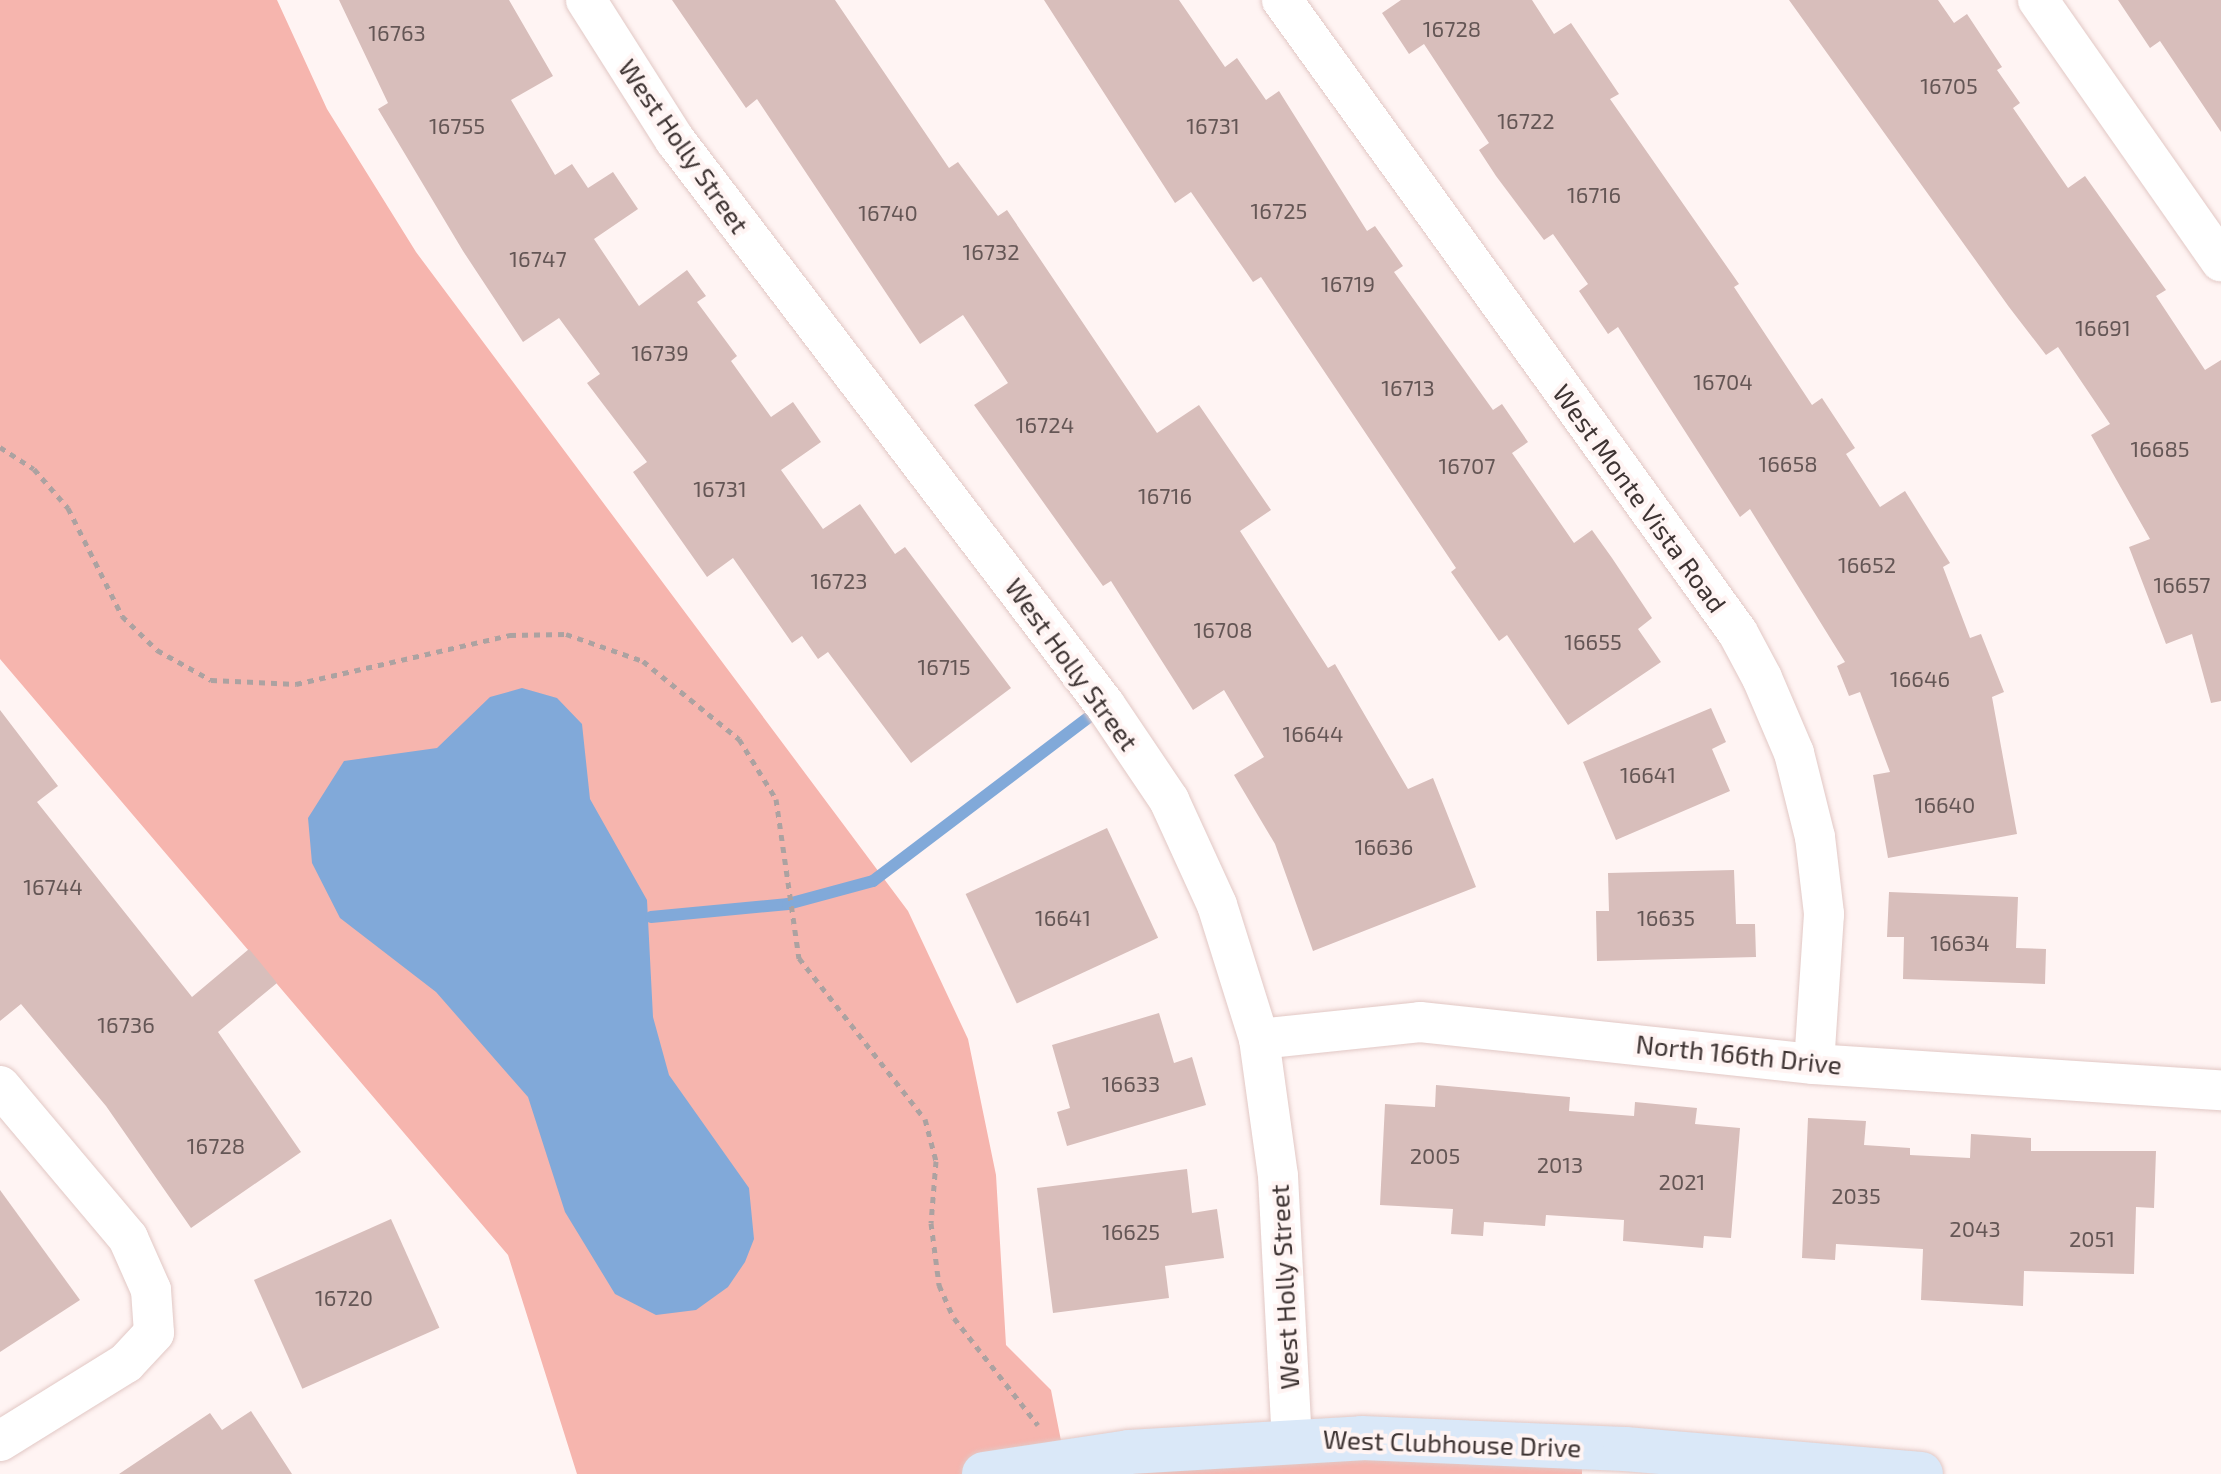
<!DOCTYPE html>
<html>
<head>
<meta charset="utf-8">
<style>
	body { margin:0 }
	#map { position:relative; width:2221px; height:1474px; overflow:hidden; background:#fff4f3; font-family:"Exo 2",sans-serif }
	div>[style] { position:absolute }
	.green>* { inset:0; background:#f6b5ae }
	.water>* { inset:0; background:#81a9d9 }
	.stream>* { height:12px; margin:-6px; padding:0 6px; transform-origin:6px; border-radius:6px; background:#81a9d9 }
	.building>* { inset:0; background:#d8bebb; transform-origin:0 0 }
	.path>* { height:5px; margin-top:-2.5px; transform-origin:0; background:repeating-linear-gradient(90deg,#aca2a1 0 6px,transparent 0 12px) }
	.roads { filter:drop-shadow(0 0 2px #e2c8c5) drop-shadow(0 0 2px #e2c8c5) }
	.street>* { height:40px; margin:-20px; padding:0 20px; transform-origin:20px; border-radius:20px; background:#fff }
	.secondary>* { height:44px; margin:-22px; padding:0 22px; transform-origin:22px; border-radius:22px; background:#dae8f8 }
	span { translate:-50% -50%; white-space:nowrap; text-align:center; line-height:1.15; -webkit-text-stroke:8px #fff4f3; paint-order:stroke }
	.number-label { font-size:22px; color:#645655 }
	.number-label span { -webkit-text-stroke-width:0 }
	.street-label { font-size:26px; color:#3e3433 }
</style>
</head>
<body>
<div id="map">
	<div class="green">
		<div style="clip-path:polygon(0 0,277px 0,327px 109px,416px 252px,908px 911px,968px 1039px,996px 1175px,1006px 1345px,1051px 1390px,1065px 1461px,1582px 1446px,1582px 1474px,577px 1474px,508px 1255px,0 659px)"></div>
	</div>
	<div class="water">
		<div style="clip-path:polygon(522px 688px,557px 698px,582px 724px,590px 799px,647px 900px,653px 1017px,669px 1075px,749px 1188px,754px 1239px,745px 1262px,728px 1287px,696px 1310px,656px 1315px,615px 1294px,565px 1212px,528px 1097px,436px 992px,340px 918px,312px 863px,308px 818px,344px 761px,437px 748px,490px 697px)"></div>
	</div>
	<div class="stream">
		<div style="left:651px;top:917px;width:138px;rotate:-5.4deg"></div>
		<div style="left:788px;top:904px;width:88px;rotate:-15.1deg"></div>
		<div style="left:873px;top:881px;width:285px;rotate:-37.2deg"></div>
	</div>
	<div class="building">
		<div style="clip-path:polygon(339px 0,509px 0,553px 76px,511px 100px,555px 175px,572px 164px,588px 188px,613px 172px,638px 209px,594px 239px,639px 306px,687px 270px,706px 296px,697px 302px,737px 356px,731px 361px,771px 417px,793px 402px,821px 442px,781px 470px,823px 529px,860px 504px,895px 554px,905px 547px,1011px 688px,911px 763px,828px 652px,818px 659px,802px 636px,792px 643px,733px 558px,707px 577px,633px 472px,647px 462px,587px 383px,600px 374px,559px 318px,523px 342px,463px 251px,378px 109px,388px 103px)"></div>
		<div style="clip-path:polygon(672px 0,835px 0,949px 168px,958px 162px,998px 216px,1007px 210px,1157px 433px,1199px 405px,1271px 510px,1240px 531px,1328px 668px,1335px 664px,1408px 789px,1433px 778px,1476px 887px,1313px 951px,1275px 844px,1234px 775px,1264px 757px,1224px 690px,1193px 710px,1111px 581px,1103px 586px,974px 405px,1008px 383px,963px 315px,920px 344px,757px 99px,746px 108px)"></div>
		<div style="clip-path:polygon(1044px 0,1179px 0,1225px 67px,1237px 58px,1266px 100px,1279px 91px,1367px 231px,1375px 226px,1403px 266px,1394px 272px,1493px 410px,1502px 404px,1528px 442px,1512px 453px,1574px 543px,1592px 530px,1612px 558px,1652px 618px,1638px 629px,1661px 662px,1568px 725px,1507px 635px,1499px 641px,1451px 572px,1456px 568px,1261px 277px,1253px 282px,1191px 192px,1175px 203px)"></div>
		<div style="clip-path:polygon(1401px 0,1532px 0,1554px 34px,1571px 23px,1619px 94px,1610px 99px,1739px 284px,1734px 287px,1812px 405px,1822px 398px,1855px 448px,1846px 454px,1880px 507px,1905px 491px,1950px 563px,1943px 567px,1970px 638px,1981px 634px,2004px 692px,1992px 697px,2017px 834px,1888px 858px,1873px 775px,1890px 772px,1860px 692px,1849px 696px,1837px 666px,1845px 662px,1750px 509px,1740px 517px,1618px 327px,1608px 334px,1579px 291px,1588px 284px,1553px 234px,1544px 240px,1496px 176px,1479px 150px,1489px 143px,1424px 44px,1409px 54px,1382px 13px)"></div>
		<div style="clip-path:polygon(1789px 0,1938px 0,1954px 23px,1967px 14px,2002px 67px,1997px 70px,2020px 103px,2013px 108px,2068px 188px,2085px 176px,2166px 290px,2156px 296px,2205px 370px,2221px 360px,2221px 701px,2211px 703px,2192px 634px,2166px 644px,2129px 547px,2150px 539px,2091px 435px,2110px 424px,2058px 347px,2046px 355px,2009px 307px)"></div>
		<div style="clip-path:polygon(2118px 0,2221px 0,2221px 132px,2160px 41px,2150px 48px)"></div>
		<div style="clip-path:polygon(1711px 708px,1726px 742px,1712px 749px,1730px 791px,1616px 840px,1583px 762px)"></div>
		<div style="clip-path:polygon(0 710px,58px 786px,37px 802px,192px 997px,249px 949px,277px 983px,218px 1032px,301px 1152px,191px 1228px,106px 1106px,21px 1004px,0 1021px)"></div>
		<div style="left:1107px;top:828px;width:121px;height:156px;rotate:65deg"></div>
		<div style="clip-path:polygon(1734px 870px,1736px 924px,1755px 924px,1756px 957px,1597px 961px,1596px 911px,1609px 911px,1608px 873px)"></div>
		<div style="clip-path:polygon(1889px 892px,2018px 897px,2016px 948px,2046px 949px,2045px 984px,1903px 979px,1904px 937px,1887px 937px)"></div>
		<div style="clip-path:polygon(1159px 1013px,1174px 1063px,1192px 1057px,1206px 1105px,1067px 1146px,1057px 1112px,1070px 1108px,1052px 1045px)"></div>
		<div style="clip-path:polygon(1436px 1085px,1570px 1097px,1569px 1111px,1634px 1116px,1635px 1102px,1697px 1108px,1695px 1124px,1740px 1128px,1731px 1238px,1704px 1236px,1703px 1248px,1623px 1241px,1624px 1220px,1546px 1215px,1545px 1226px,1484px 1222px,1483px 1236px,1451px 1234px,1453px 1209px,1380px 1205px,1385px 1104px,1435px 1107px)"></div>
		<div style="clip-path:polygon(1808px 1118px,1866px 1121px,1864px 1145px,1910px 1148px,1910px 1155px,1970px 1158px,1971px 1134px,2031px 1138px,2031px 1151px,2156px 1151px,2154px 1208px,2136px 1207px,2134px 1274px,2024px 1271px,2023px 1306px,1921px 1300px,1923px 1249px,1836px 1244px,1835px 1260px,1802px 1258px)"></div>
		<div style="clip-path:polygon(1187px 1169px,1192px 1213px,1217px 1209px,1224px 1258px,1165px 1266px,1169px 1298px,1053px 1313px,1037px 1188px)"></div>
		<div style="clip-path:polygon(0 1190px,80px 1300px,0 1352px)"></div>
		<div style="left:391px;top:1219px;width:119px;height:150px;rotate:66deg"></div>
		<div style="clip-path:polygon(251px 1411px,292px 1474px,119px 1474px,210px 1413px,222px 1430px)"></div>
	</div>
	<div class="path">
		<div style="left:0;top:447px;width:40px;rotate:32.9deg"></div>
		<div style="left:34px;top:469px;width:52px;rotate:48.9deg"></div>
		<div style="left:68px;top:508px;width:121px;rotate:63.4deg"></div>
		<div style="left:122px;top:616px;width:49px;rotate:44.2deg"></div>
		<div style="left:157px;top:650px;width:62px;rotate:29.1deg"></div>
		<div style="left:211px;top:680px;width:85px;rotate:2.7deg"></div>
		<div style="left:296px;top:684px;width:220px;rotate:-12.9deg"></div>
		<div style="left:510px;top:635px;width:56px;rotate:-1deg"></div>
		<div style="left:566px;top:634px;width:82px;rotate:19.3deg"></div>
		<div style="left:643px;top:661px;width:124px;rotate:39.1deg"></div>
		<div style="left:739px;top:739px;width:70px;rotate:58.3deg"></div>
		<div style="left:776px;top:799px;width:161px;rotate:81.8deg"></div>
		<div style="left:799px;top:958px;width:204px;rotate:52deg"></div>
		<div style="left:925px;top:1119px;width:43px;rotate:75.3deg"></div>
		<div style="left:936px;top:1161px;width:62px;rotate:94.6deg"></div>
		<div style="left:931px;top:1223px;width:63px;rotate:82.6deg"></div>
		<div style="left:939px;top:1285px;width:36px;rotate:66deg"></div>
		<div style="left:954px;top:1318px;width:136px;rotate:51.9deg"></div>
	</div>
	<div class="roads">
		<div class="street">
			<div style="left:586px;top:0;width:166px;rotate:57.6deg"></div>
			<div style="left:675px;top:140px;width:710px;rotate:52.73deg"></div>
			<div style="left:1105px;top:705px;width:115px;rotate:56deg"></div>
			<div style="left:1169px;top:800px;width:115px;rotate:65.4deg"></div>
			<div style="left:1217px;top:905px;width:140px;rotate:72.6deg"></div>
			<div style="left:1259px;top:1039px;width:138px;rotate:82.1deg"></div>
			<div style="left:1278px;top:1176px;width:263px;rotate:87deg"></div>
			<div style="left:1282px;top:0;width:780px;rotate:54.23deg"></div>
			<div style="left:1738px;top:633px;width:51px;rotate:61.9deg"></div>
			<div style="left:1762px;top:678px;width:82px;rotate:66.9deg"></div>
			<div style="left:1794px;top:753px;width:87px;rotate:76deg"></div>
			<div style="left:1815px;top:837px;width:78px;rotate:83.3deg"></div>
			<div style="left:1824px;top:914px;width:150px;rotate:93.8deg"></div>
			<div style="left:2038px;top:0;width:319px;rotate:55deg"></div>
			<div style="left:1259px;top:1039px;width:162px;rotate:-6deg"></div>
			<div style="left:1420px;top:1022px;width:396px;rotate:6.1deg"></div>
			<div style="left:1814px;top:1064px;width:408px;rotate:3.7deg"></div>
			<div style="left:0;top:1086px;width:199px;rotate:49.9deg"></div>
			<div style="left:128px;top:1238px;width:57px;rotate:66.1deg"></div>
			<div style="left:151px;top:1290px;width:43px;rotate:86deg"></div>
			<div style="left:154px;top:1333px;width:41px;rotate:133deg"></div>
			<div style="left:126px;top:1363px;width:148px;rotate:148.2deg"></div>
		</div>
		<div class="secondary">
			<div style="left:984px;top:1474px;width:147px;rotate:-8.6deg"></div>
			<div style="left:1129px;top:1452px;width:233px;rotate:-3.4deg"></div>
			<div style="left:1362px;top:1438px;width:263px;rotate:2.4deg"></div>
			<div style="left:1625px;top:1449px;width:297px;rotate:4.8deg"></div>
		</div>
	</div>
	<div class="number-label">
		<span style="left:1452px;top:29px">16728</span>
		<span style="left:397px;top:33px">16763</span>
		<span style="left:1949px;top:86px">16705</span>
		<span style="left:1526px;top:121px">16722</span>
		<span style="left:457px;top:126px">16755</span>
		<span style="left:1213px;top:126px">16731</span>
		<span style="left:1594px;top:195px">16716</span>
		<span style="left:1279px;top:211px">16725</span>
		<span style="left:888px;top:213px">16740</span>
		<span style="left:991px;top:252px">16732</span>
		<span style="left:538px;top:259px">16747</span>
		<span style="left:1348px;top:284px">16719</span>
		<span style="left:2103px;top:328px">16691</span>
		<span style="left:660px;top:353px">16739</span>
		<span style="left:1723px;top:382px">16704</span>
		<span style="left:1408px;top:388px">16713</span>
		<span style="left:1045px;top:425px">16724</span>
		<span style="left:2160px;top:449px">16685</span>
		<span style="left:1788px;top:464px">16658</span>
		<span style="left:1467px;top:466px">16707</span>
		<span style="left:720px;top:489px">16731</span>
		<span style="left:1165px;top:496px">16716</span>
		<span style="left:1867px;top:565px">16652</span>
		<span style="left:839px;top:581px">16723</span>
		<span style="left:2182px;top:585px">16657</span>
		<span style="left:1223px;top:630px">16708</span>
		<span style="left:1593px;top:642px">16655</span>
		<span style="left:944px;top:667px">16715</span>
		<span style="left:1920px;top:679px">16646</span>
		<span style="left:1313px;top:734px">16644</span>
		<span style="left:1648px;top:775px">16641</span>
		<span style="left:1945px;top:805px">16640</span>
		<span style="left:1384px;top:847px">16636</span>
		<span style="left:53px;top:887px">16744</span>
		<span style="left:1063px;top:918px">16641</span>
		<span style="left:1666px;top:918px">16635</span>
		<span style="left:1960px;top:943px">16634</span>
		<span style="left:126px;top:1025px">16736</span>
		<span style="left:1131px;top:1084px">16633</span>
		<span style="left:216px;top:1146px">16728</span>
		<span style="left:1435px;top:1156px">2005</span>
		<span style="left:1560px;top:1165px">2013</span>
		<span style="left:1682px;top:1182px">2021</span>
		<span style="left:1856px;top:1196px">2035</span>
		<span style="left:1975px;top:1229px">2043</span>
		<span style="left:1131px;top:1232px">16625</span>
		<span style="left:2092px;top:1239px">2051</span>
		<span style="left:344px;top:1298px">16720</span>
	</div>
	<div class="street-label">
		<span style="left:684px;top:146px;rotate:55deg">West Holly Street</span>
		<span style="left:1640px;top:498px;rotate:54deg">West Monte Vista Road</span>
		<span style="left:1072px;top:664px;rotate:54deg">West Holly Street</span>
		<span style="left:1739px;top:1054px;rotate:6deg">North 166th Drive</span>
		<span style="left:1284px;top:1287px;rotate:-93deg">West Holly Street</span>
		<span style="left:1452px;top:1443px;rotate:2deg">West Clubhouse Drive</span>
	</div>
</div>
</body>
</html>
